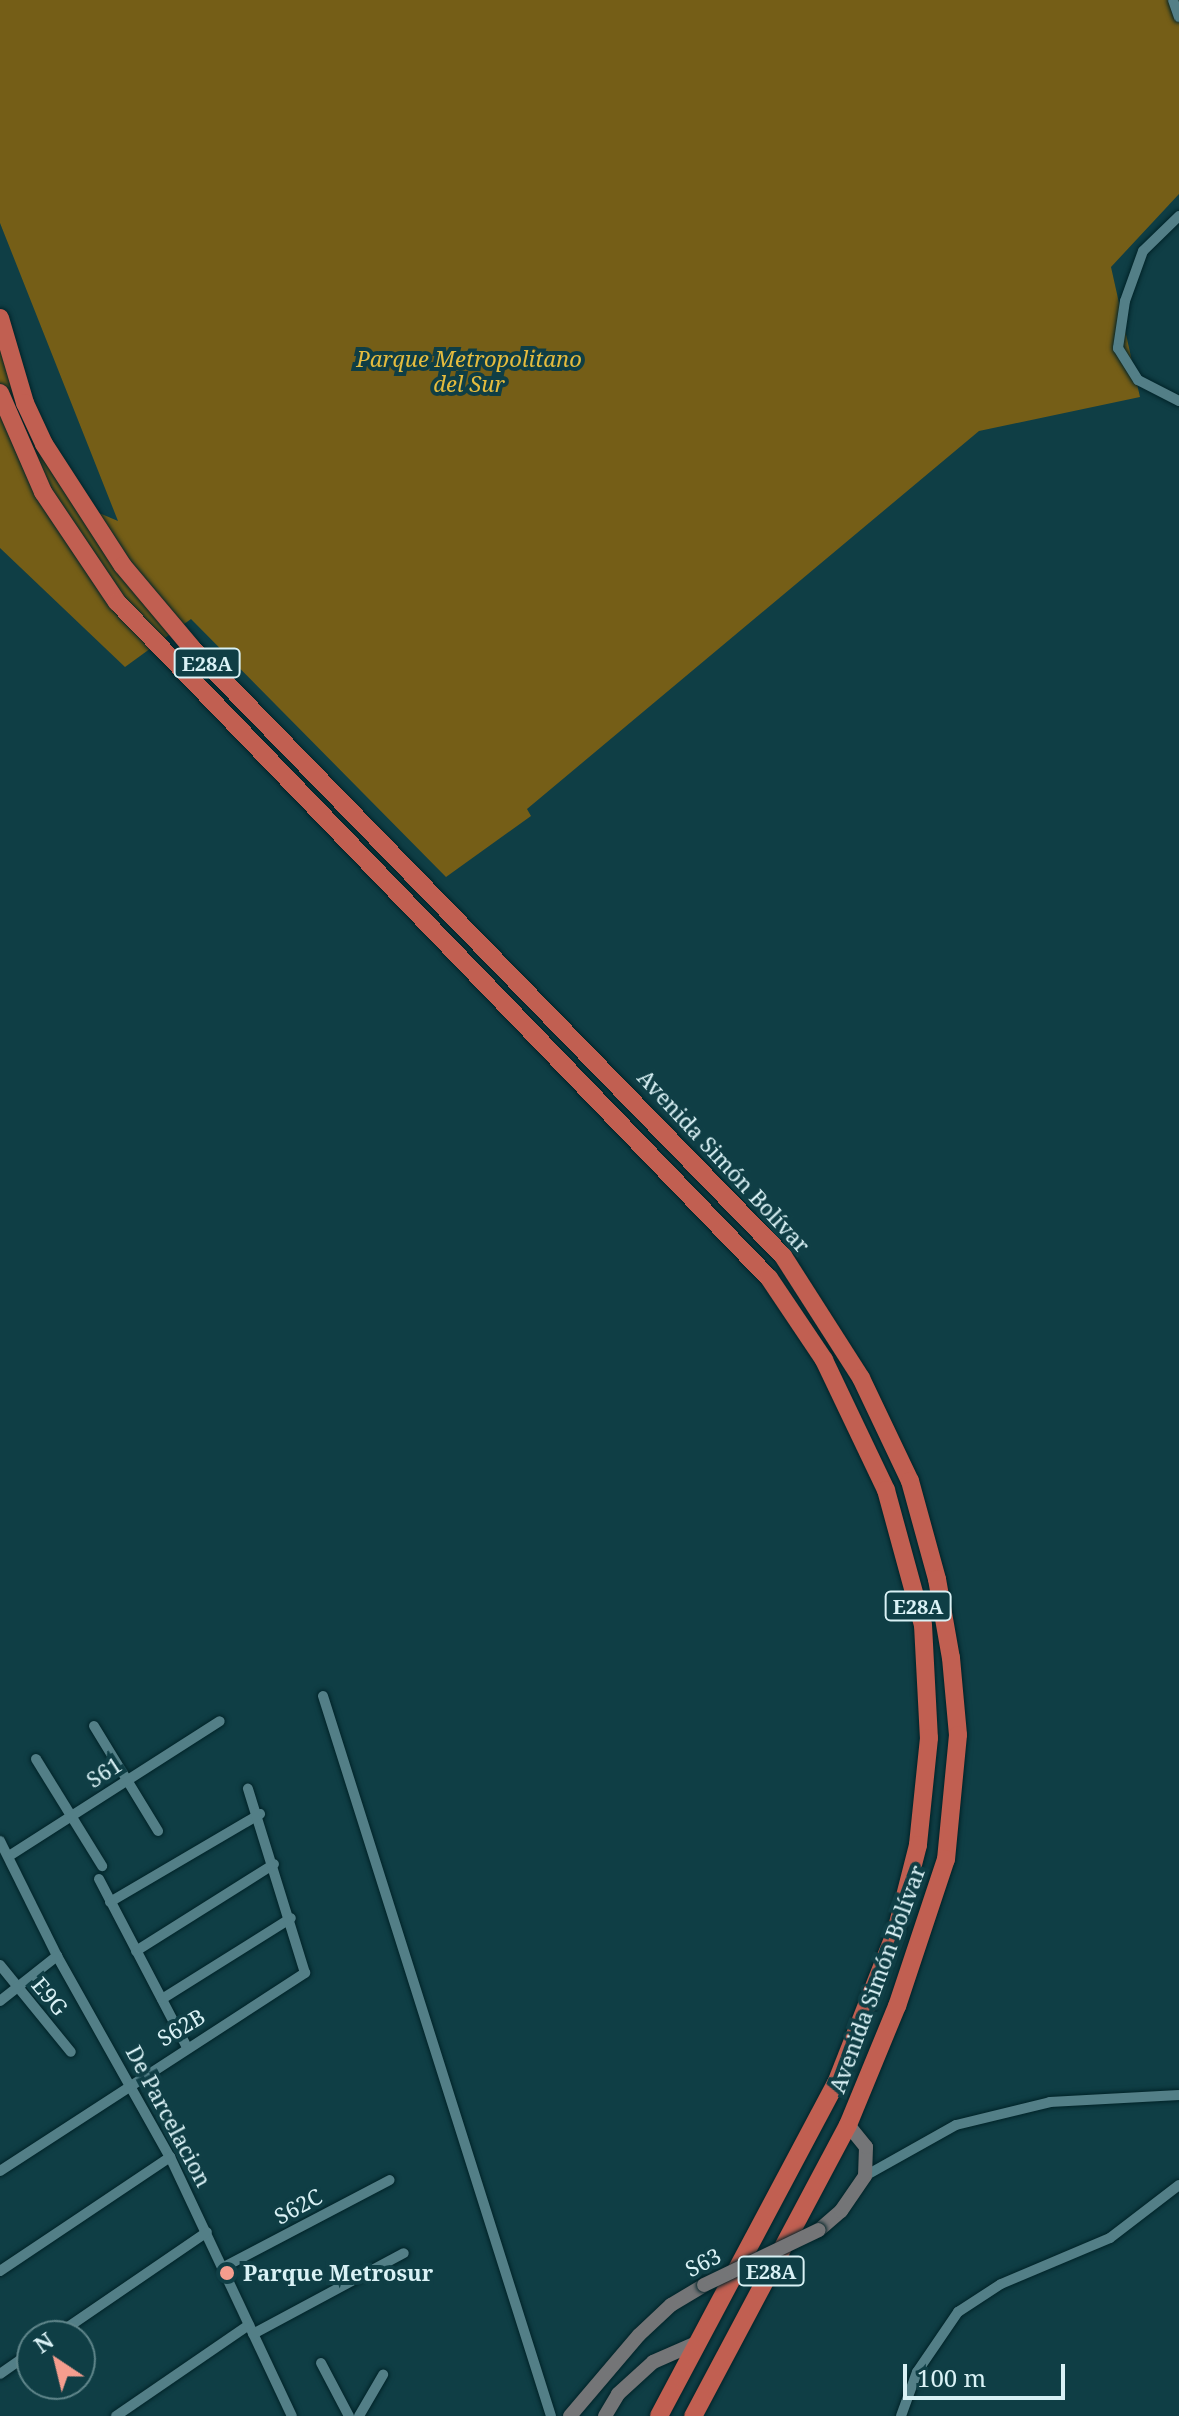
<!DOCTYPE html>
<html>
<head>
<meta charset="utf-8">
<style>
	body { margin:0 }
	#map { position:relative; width:1179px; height:2416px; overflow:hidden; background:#0f3e45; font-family:"Noto Serif",serif }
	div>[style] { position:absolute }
	.green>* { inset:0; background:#755e17 }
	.roads { filter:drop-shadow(0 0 2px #002328) drop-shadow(0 0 2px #002328) }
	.street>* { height:10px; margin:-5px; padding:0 5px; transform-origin:5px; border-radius:5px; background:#537f87 }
	.secondary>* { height:14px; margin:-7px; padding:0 7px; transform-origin:7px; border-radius:7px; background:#747577 }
	.highway>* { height:18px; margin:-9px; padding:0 9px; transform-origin:9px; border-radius:9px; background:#c15f51 }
	.bridges { filter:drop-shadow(0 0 2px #002328) drop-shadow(0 0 2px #002328) }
	.secondary-bridge>* { height:14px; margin:-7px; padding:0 7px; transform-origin:7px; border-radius:7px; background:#747577 }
	.dots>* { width:22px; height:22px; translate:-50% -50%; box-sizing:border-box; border:4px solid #0f3e45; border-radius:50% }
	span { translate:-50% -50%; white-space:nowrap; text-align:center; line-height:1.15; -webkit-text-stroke:8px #0f3e45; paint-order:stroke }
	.shield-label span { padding:2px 6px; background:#0f3e45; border:2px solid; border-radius:6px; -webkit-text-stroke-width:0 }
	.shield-label { font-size:20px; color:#d9f1f5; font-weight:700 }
	.park-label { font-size:22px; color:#e4bb3e; font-style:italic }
	.street-label { font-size:22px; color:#d9f1f5 }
	.poi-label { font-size:22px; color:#d9f1f5; font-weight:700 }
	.left { translate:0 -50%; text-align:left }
	.north { position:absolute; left:16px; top:2320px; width:80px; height:80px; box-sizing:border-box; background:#0f3e45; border:2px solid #60868b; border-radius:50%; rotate:325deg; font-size:22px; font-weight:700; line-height:32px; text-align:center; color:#d9f1f5 }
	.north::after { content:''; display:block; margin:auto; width:28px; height:36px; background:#f59d8e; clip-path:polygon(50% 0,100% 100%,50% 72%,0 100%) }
	.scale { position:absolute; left:903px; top:2364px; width:162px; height:36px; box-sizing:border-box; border:4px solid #d9f1f5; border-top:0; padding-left:10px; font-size:24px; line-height:28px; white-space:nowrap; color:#d9f1f5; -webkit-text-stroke:6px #0f3e45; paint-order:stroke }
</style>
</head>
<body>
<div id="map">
	<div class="green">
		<div style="clip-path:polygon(0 0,1179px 0,1179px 194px,1111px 267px,1140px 397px,979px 431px,527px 809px,531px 816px,446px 877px,191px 619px,125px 667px,0 548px,0 326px,17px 410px,85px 507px,118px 521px,0 223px)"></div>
	</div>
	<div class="roads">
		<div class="street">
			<div style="left:1173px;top:0;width:18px;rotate:71deg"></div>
			<div style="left:1179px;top:216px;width:50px;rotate:135.8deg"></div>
			<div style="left:1143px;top:251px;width:53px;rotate:109.8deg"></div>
			<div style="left:1125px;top:301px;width:48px;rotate:98.5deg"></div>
			<div style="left:1118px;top:348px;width:38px;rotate:58deg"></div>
			<div style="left:1138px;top:380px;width:46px;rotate:27.1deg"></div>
			<div style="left:323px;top:1696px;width:755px;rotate:72.43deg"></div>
			<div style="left:94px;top:1726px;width:123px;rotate:58.6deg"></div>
			<div style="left:36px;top:1759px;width:126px;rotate:58.3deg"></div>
			<div style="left:0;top:1841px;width:128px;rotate:63.6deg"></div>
			<div style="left:57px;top:1956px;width:231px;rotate:60.7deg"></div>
			<div style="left:170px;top:2157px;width:286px;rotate:64.8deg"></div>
			<div style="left:9px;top:1856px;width:250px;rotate:-32.6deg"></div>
			<div style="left:99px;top:1879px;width:190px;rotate:62.4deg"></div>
			<div style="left:110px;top:1902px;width:174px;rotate:-30.4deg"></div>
			<div style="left:136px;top:1951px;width:163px;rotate:-32.2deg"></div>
			<div style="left:0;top:1965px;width:112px;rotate:50.8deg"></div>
			<div style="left:162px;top:1999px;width:152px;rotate:-32.1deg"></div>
			<div style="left:0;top:2001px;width:73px;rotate:-38.3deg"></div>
			<div style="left:0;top:2171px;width:364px;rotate:-33deg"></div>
			<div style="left:305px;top:1973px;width:193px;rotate:-107.2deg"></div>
			<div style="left:865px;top:2176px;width:104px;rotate:-29.3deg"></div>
			<div style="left:956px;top:2125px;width:97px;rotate:-13.7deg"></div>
			<div style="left:1050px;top:2102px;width:129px;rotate:-3.1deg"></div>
			<div style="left:224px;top:2267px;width:187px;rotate:-27.7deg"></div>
			<div style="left:0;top:2271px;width:205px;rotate:-33.8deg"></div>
			<div style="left:253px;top:2334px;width:171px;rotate:-28.2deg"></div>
			<div style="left:55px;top:2336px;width:184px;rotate:-34.4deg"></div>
			<div style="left:321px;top:2363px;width:60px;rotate:62.2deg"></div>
			<div style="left:0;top:2374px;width:39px;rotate:-35deg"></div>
			<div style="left:116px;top:2416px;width:161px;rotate:-34.4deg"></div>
			<div style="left:359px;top:2416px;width:48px;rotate:-59.7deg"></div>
			<div style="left:901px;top:2416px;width:47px;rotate:-70deg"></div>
			<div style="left:917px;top:2372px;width:73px;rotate:-55.7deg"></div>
			<div style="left:958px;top:2312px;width:51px;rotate:-33.1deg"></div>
			<div style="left:1001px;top:2284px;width:118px;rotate:-22.9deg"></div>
			<div style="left:1110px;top:2238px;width:87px;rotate:-37.5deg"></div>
		</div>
		<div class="secondary">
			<div style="left:819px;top:2230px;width:29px;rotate:-41deg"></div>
			<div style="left:841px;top:2211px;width:42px;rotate:-55.6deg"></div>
			<div style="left:865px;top:2176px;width:29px;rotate:-88deg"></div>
			<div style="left:866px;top:2147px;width:28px;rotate:-129deg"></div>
			<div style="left:570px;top:2416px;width:106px;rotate:-49.6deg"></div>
			<div style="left:639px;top:2335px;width:44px;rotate:-43.2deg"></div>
			<div style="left:671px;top:2305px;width:39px;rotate:-31deg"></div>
			<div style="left:605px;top:2416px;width:26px;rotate:-59deg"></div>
			<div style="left:618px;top:2394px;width:47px;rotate:-42.4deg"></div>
			<div style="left:653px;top:2362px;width:47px;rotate:-23.8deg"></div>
		</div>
		<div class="highway">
			<div style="left:0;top:318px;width:89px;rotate:73.6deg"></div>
			<div style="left:25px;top:403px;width:45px;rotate:65.1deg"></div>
			<div style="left:44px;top:444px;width:145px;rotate:57.1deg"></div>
			<div style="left:123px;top:566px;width:107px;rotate:49.9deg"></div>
			<div style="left:192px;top:648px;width:848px;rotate:45.81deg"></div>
			<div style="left:783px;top:1256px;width:145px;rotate:57.4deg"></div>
			<div style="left:861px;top:1378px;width:114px;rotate:64.6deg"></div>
			<div style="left:910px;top:1481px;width:102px;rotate:74.6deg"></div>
			<div style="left:937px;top:1579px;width:80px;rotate:80deg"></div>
			<div style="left:951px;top:1658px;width:77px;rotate:84.8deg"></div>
			<div style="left:958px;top:1735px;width:125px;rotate:95.5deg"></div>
			<div style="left:946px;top:1859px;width:155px;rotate:108.4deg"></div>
			<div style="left:897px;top:2006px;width:129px;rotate:112.4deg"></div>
			<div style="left:848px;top:2125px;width:330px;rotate:118deg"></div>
			<div style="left:0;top:393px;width:108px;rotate:66.5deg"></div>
			<div style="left:43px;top:492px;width:133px;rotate:56.1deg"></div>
			<div style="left:117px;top:602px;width:939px;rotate:46.04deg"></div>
			<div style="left:769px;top:1278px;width:99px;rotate:56.1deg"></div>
			<div style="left:824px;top:1360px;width:144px;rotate:64.5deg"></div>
			<div style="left:886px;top:1490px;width:140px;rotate:74.7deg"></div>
			<div style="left:923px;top:1625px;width:113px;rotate:87deg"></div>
			<div style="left:929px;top:1738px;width:108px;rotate:95.9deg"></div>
			<div style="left:918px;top:1845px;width:89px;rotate:104.3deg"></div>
			<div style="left:896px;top:1931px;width:163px;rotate:111.5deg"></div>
			<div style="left:836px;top:2083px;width:377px;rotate:118deg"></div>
		</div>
	</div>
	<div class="bridges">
		<div class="secondary-bridge">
			<div style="left:704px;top:2285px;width:127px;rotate:-25.6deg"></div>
		</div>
	</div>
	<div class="dots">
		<div style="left:227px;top:2273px;background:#f59d8e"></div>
	</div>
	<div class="shield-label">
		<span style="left:207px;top:663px">E28A</span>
		<span style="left:918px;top:1606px">E28A</span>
		<span style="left:771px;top:2271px">E28A</span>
	</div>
	<div class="park-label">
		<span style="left:469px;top:371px">Parque Metropolitano<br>del Sur</span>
	</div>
	<div class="street-label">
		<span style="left:724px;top:1161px;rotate:47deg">Avenida Simón Bolívar</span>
		<span style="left:104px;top:1772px;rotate:-33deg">S61</span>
		<span style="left:877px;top:1979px;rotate:-70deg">Avenida Simón Bolívar</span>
		<span style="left:50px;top:1996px;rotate:50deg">E9G</span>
		<span style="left:181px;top:2027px;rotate:-31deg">S62B</span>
		<span style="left:169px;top:2116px;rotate:62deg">De Parcelacion</span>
		<span style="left:298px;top:2206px;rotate:-28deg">S62C</span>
		<span style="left:703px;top:2262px;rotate:-27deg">S63</span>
	</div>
	<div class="poi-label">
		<span class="left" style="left:243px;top:2273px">Parque Metrosur</span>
	</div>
	<div class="north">N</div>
	<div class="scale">100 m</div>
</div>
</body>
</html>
